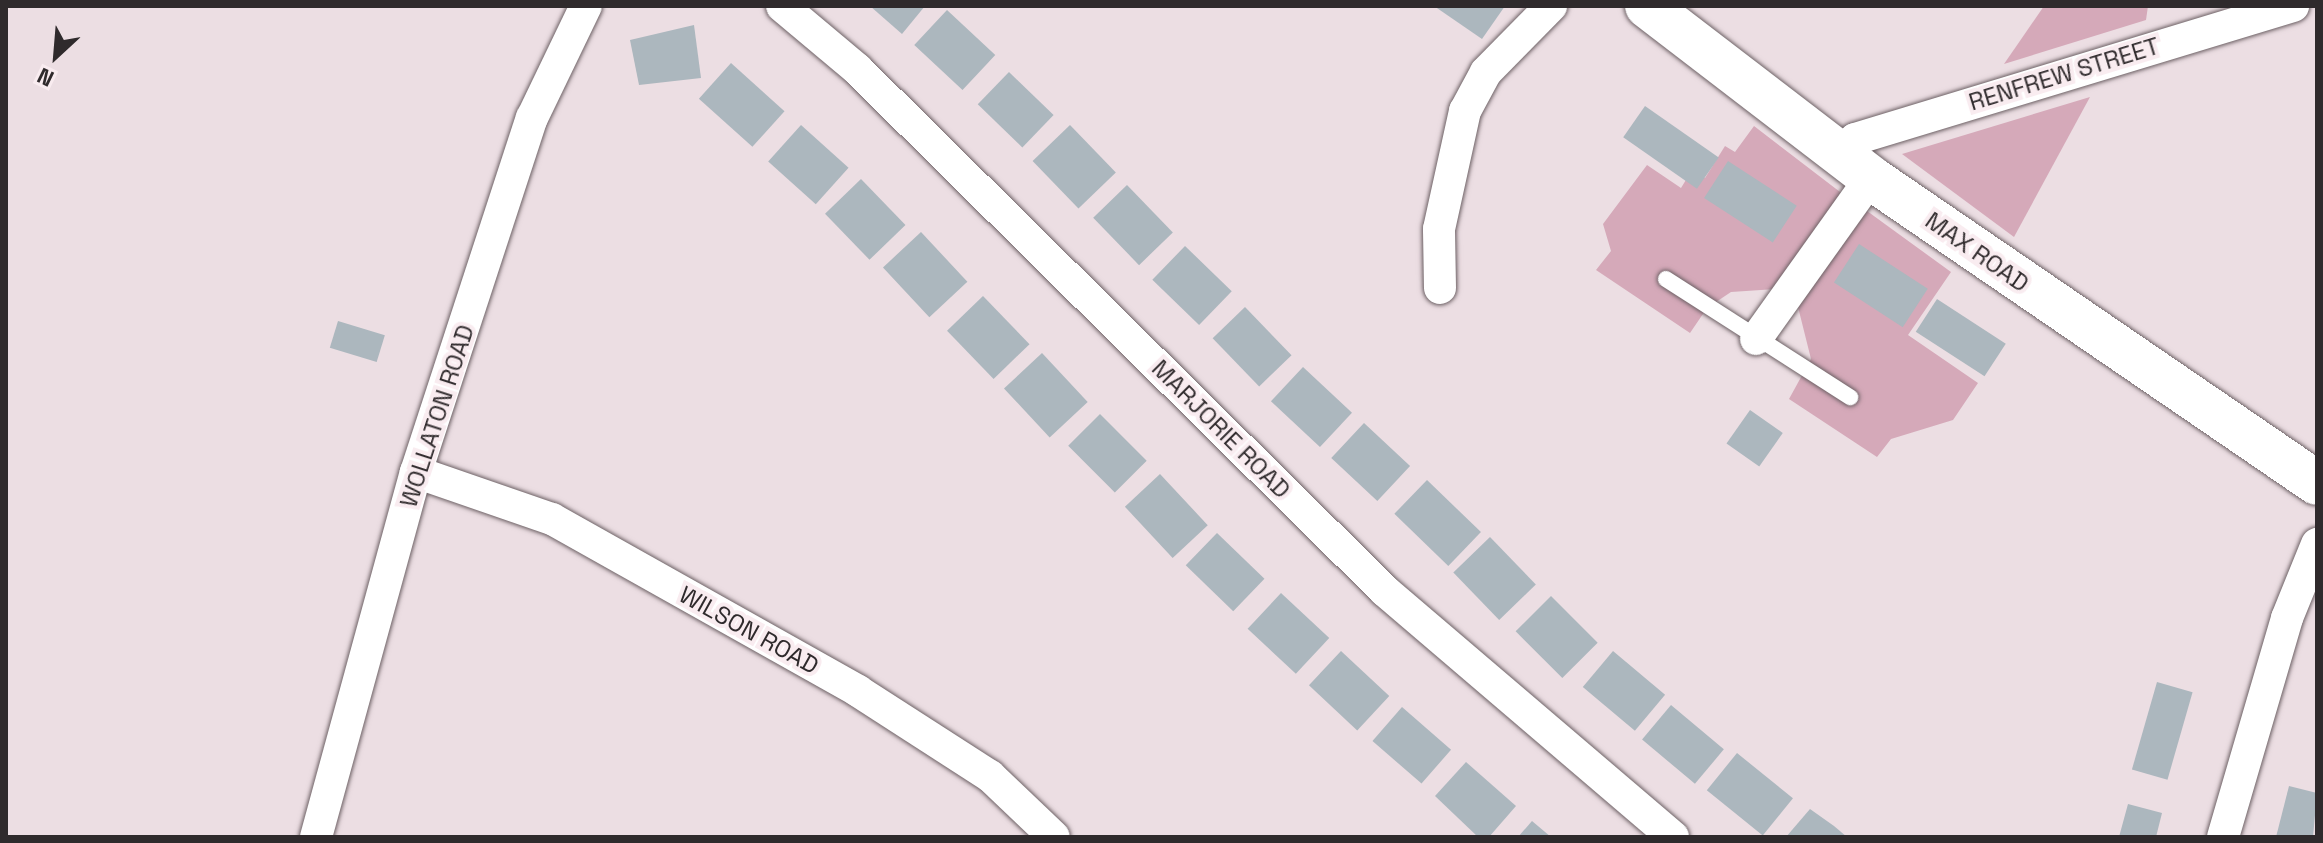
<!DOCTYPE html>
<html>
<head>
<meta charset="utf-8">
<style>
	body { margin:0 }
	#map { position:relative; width:2323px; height:843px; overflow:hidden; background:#ecdee3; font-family:"Space Grotesk",sans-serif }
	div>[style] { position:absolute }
	.green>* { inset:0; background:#d5a9b9 }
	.building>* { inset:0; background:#acb7be; transform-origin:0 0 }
	.roads { filter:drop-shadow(0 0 2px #6d6165) drop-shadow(0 0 2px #6d6165) }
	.lane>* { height:16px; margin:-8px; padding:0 8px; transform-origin:8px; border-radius:8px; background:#fff }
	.street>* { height:32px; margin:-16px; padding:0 16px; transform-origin:16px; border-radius:16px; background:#fff }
	.secondary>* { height:44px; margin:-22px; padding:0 22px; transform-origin:22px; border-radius:22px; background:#fff }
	span { translate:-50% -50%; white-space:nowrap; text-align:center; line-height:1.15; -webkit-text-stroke:8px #f9ecf0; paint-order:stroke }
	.street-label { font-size:24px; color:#2f2a2c }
	.frame { position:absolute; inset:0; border:8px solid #2f2a2c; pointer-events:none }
	.north { position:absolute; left:16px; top:16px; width:80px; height:80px; -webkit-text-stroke:6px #f9ecf0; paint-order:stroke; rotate:206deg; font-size:22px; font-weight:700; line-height:32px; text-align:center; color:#2f2a2c }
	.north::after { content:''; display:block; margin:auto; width:28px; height:36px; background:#2f2a2c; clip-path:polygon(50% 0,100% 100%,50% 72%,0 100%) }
</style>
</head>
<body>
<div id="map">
	<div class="green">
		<div style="clip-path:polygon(2044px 6px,2148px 6px,2146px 20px,2004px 64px)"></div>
		<div style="clip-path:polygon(2090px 97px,2014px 237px,1902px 154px)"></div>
		<div style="clip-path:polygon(1754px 126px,1844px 195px,1776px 289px,1731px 292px,1707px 308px,1690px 333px,1596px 270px,1611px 251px,1603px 224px,1647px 165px,1681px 188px,1692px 170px,1705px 178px,1725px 146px,1735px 152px)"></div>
		<div style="clip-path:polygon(1867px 211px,1951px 272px,1908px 335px,1978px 383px,1953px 420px,1891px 439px,1877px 457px,1789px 399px,1811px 359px,1798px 307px)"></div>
	</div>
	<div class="building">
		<div style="clip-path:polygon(870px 6px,925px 6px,902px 34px)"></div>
		<div style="clip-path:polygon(1434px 6px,1505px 6px,1482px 39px)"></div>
		<div style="left:947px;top:10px;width:66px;height:48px;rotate:43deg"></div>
		<div style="clip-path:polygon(694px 25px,701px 78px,639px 85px,630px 40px)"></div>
		<div style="left:731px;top:63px;width:72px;height:48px;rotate:42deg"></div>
		<div style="left:1009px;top:72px;width:62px;height:45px;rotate:44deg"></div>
		<div style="left:1645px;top:106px;width:90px;height:38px;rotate:35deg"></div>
		<div style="left:801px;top:125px;width:64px;height:49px;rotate:42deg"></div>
		<div style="left:1070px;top:125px;width:66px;height:52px;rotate:46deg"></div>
		<div style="left:1728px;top:161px;width:82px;height:44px;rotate:33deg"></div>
		<div style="left:861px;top:179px;width:64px;height:50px;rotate:46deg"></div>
		<div style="left:1127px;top:185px;width:66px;height:47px;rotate:46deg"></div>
		<div style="left:921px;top:232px;width:68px;height:52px;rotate:47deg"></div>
		<div style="left:1859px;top:244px;width:82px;height:46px;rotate:33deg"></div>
		<div style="left:1185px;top:246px;width:65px;height:47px;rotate:44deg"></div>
		<div style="left:983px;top:296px;width:67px;height:50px;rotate:46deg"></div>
		<div style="left:1937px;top:299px;width:82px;height:39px;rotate:33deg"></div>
		<div style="left:1245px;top:307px;width:67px;height:45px;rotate:46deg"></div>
		<div style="left:338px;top:321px;width:49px;height:28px;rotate:17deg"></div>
		<div style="left:1042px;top:353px;width:67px;height:52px;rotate:47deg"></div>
		<div style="left:1303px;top:367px;width:67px;height:47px;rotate:43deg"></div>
		<div style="left:1750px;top:410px;width:40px;height:41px;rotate:35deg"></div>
		<div style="left:1100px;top:414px;width:66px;height:45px;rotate:45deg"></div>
		<div style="left:1364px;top:423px;width:63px;height:48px;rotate:43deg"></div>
		<div style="left:1160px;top:474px;width:70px;height:48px;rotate:47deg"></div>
		<div style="left:1427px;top:480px;width:75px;height:47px;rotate:44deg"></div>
		<div style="left:1217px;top:533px;width:66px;height:45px;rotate:44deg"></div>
		<div style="left:1490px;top:537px;width:66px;height:51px;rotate:46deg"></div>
		<div style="left:1281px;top:593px;width:66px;height:49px;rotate:43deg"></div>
		<div style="left:1551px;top:596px;width:66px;height:50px;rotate:45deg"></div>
		<div style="left:1341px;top:651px;width:66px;height:47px;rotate:43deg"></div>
		<div style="left:1613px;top:651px;width:68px;height:47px;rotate:40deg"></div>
		<div style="left:2157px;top:682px;width:37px;height:91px;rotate:16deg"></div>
		<div style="left:1671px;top:705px;width:69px;height:45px;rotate:40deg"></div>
		<div style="left:1402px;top:707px;width:65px;height:45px;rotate:41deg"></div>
		<div style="left:1737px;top:753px;width:72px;height:48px;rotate:39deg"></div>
		<div style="clip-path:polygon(1466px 762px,1516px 806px,1489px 837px,1478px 837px,1435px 796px)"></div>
		<div style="clip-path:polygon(2289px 786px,2317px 793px,2313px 837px,2276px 837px)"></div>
		<div style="clip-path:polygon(2128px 804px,2162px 813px,2156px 837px,2119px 837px)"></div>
		<div style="clip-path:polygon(1810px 809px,1834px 826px,1847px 837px,1786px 837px)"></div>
		<div style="clip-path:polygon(1532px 821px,1551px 837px,1518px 837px)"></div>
	</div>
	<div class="roads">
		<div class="lane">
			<div style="left:1666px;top:279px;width:219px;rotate:32.7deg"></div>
		</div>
		<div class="street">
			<div style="left:782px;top:6px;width:98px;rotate:40deg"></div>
			<div style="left:857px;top:69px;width:742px;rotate:44.67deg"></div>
			<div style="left:1385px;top:591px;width:379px;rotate:40.5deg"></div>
			<div style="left:1841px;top:155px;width:21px;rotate:-49deg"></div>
			<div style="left:1855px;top:139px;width:458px;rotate:-16.9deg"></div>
			<div style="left:1440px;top:288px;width:59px;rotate:-91deg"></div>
			<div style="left:1439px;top:229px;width:121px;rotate:-77.6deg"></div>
			<div style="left:1465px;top:111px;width:44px;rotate:-61.7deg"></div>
			<div style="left:1486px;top:72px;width:93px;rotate:-45.4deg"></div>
			<div style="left:1756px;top:339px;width:198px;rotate:-54.5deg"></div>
			<div style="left:416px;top:472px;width:144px;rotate:19.1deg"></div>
			<div style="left:552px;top:519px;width:351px;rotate:29.3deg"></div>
			<div style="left:858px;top:691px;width:157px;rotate:32.8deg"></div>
			<div style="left:990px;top:776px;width:88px;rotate:43.6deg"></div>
			<div style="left:316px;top:837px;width:378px;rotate:-74.7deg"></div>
			<div style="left:416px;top:472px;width:373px;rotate:-71.9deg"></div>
			<div style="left:532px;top:118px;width:124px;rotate:-64.3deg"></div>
			<div style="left:2223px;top:837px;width:228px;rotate:-73.7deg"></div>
			<div style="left:2287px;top:618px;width:80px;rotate:-67.9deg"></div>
		</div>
		<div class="secondary">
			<div style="left:1647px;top:6px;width:282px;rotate:37.5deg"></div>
			<div style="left:1871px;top:178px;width:540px;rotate:34.37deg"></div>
		</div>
	</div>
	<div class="street-label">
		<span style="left:2064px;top:74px;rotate:-17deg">RENFREW STREET</span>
		<span style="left:1977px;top:252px;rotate:35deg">MAX ROAD</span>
		<span style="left:437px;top:416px;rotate:-72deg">WOLLATON ROAD</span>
		<span style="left:1221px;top:429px;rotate:45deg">MARJORIE ROAD</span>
		<span style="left:749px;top:630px;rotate:29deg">WILSON ROAD</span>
	</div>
	<div class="frame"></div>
	<div class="north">N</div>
</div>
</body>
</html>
